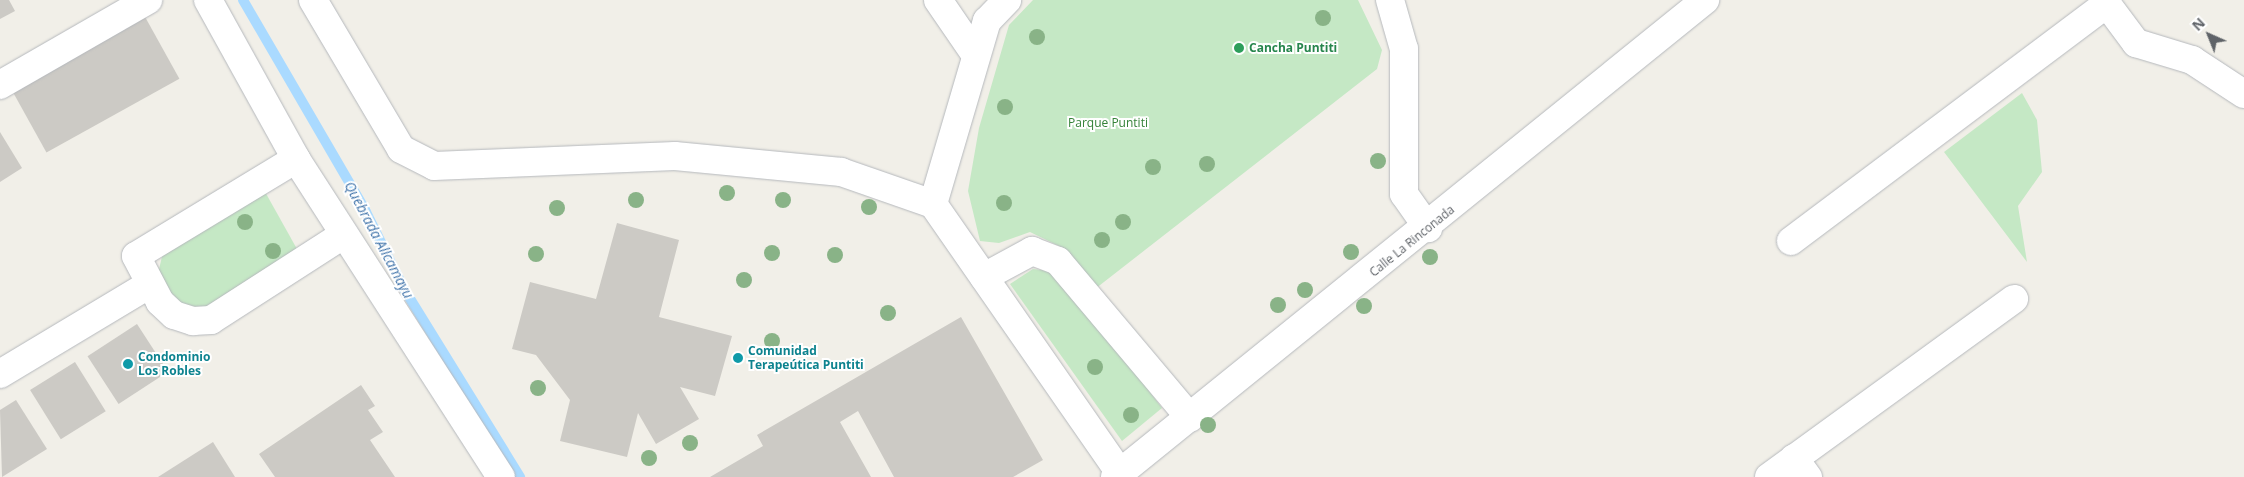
<!DOCTYPE html>
<html>
<head>
<meta charset="utf-8">
<style>
	body { margin:0 }
	#map { position:relative; width:2244px; height:477px; overflow:hidden; background:#f1efe8; font-family:"Open Sans",sans-serif }
	div>[style] { position:absolute }
	.green>* { inset:0; background:#c5e8c5 }
	.stream>* { height:10px; margin:-5px; padding:0 5px; transform-origin:5px; border-radius:5px; background:#aadaff }
	.building>* { inset:0; background:#cccac5; transform-origin:0 0 }
	.roads { filter:drop-shadow(0 0 1px #b5b8bc) drop-shadow(0 0 1px #b5b8bc) }
	.minor>* { height:28px; margin:-14px; padding:0 14px; transform-origin:14px; border-radius:14px; background:#fff }
	.trees>* { width:16px; height:16px; margin:-8px; border-radius:50%; background:#89b387 }
	.dots>* { width:14px; height:14px; translate:-50% -50%; box-sizing:border-box; border:2px solid #fff; border-radius:50% }
	span { translate:-50% -50%; white-space:nowrap; text-align:center; line-height:1.15; -webkit-text-stroke:4px #fff; paint-order:stroke }
	.leisure-label { font-size:12px; color:#27864d; font-weight:700 }
	.left { translate:0 -50%; text-align:left }
	.park-label { font-size:12px; color:#348238 }
	.street-label { font-size:12px; color:#5f6368 }
	.culture-label { font-size:12px; color:#0d838f; font-weight:700 }
	.water-label { font-size:14px; color:#4174aa; font-style:italic }
	.north { position:absolute; left:2184px; top:10px; width:50px; height:50px; -webkit-text-stroke:4px #fff; paint-order:stroke; rotate:316deg; font-size:14px; font-weight:700; line-height:20px; text-align:center; color:#5f6368 }
	.north::after { content:''; display:block; margin:auto; width:18px; height:22px; background:#5f6368; clip-path:polygon(50% 0,100% 100%,50% 72%,0 100%) }
</style>
</head>
<body>
<div id="map">
	<div class="green">
		<div style="clip-path:polygon(1033px 0,1358px 0,1382px 50px,1377px 69px,1095px 289px,1063px 248px,1030px 232px,999px 243px,980px 241px,968px 191px,979px 128px,1009px 25px)"></div>
		<div style="clip-path:polygon(2022px 93px,2037px 120px,2042px 172px,2018px 206px,2027px 262px,1944px 152px)"></div>
		<div style="clip-path:polygon(264px 190px,297px 249px,199px 311px,173px 300px,158px 274px,163px 252px)"></div>
		<div style="clip-path:polygon(1033px 269px,1059px 272px,1162px 408px,1122px 441px,1010px 284px)"></div>
	</div>
	<div class="stream">
		<div style="left:243px;top:0;width:243px;rotate:59.8deg"></div>
		<div style="left:365px;top:210px;width:88px;rotate:63.7deg"></div>
		<div style="left:404px;top:289px;width:221px;rotate:58.3deg"></div>
	</div>
	<div class="building">
		<div style="clip-path:polygon(0 0,9px 0,15px 11px,0 19px)"></div>
		<div style="left:144px;top:15px;width:73px;height:152px;rotate:61deg"></div>
		<div style="clip-path:polygon(0 132px,22px 168px,0 182px)"></div>
		<div style="clip-path:polygon(617px 223px,679px 240px,659px 317px,732px 336px,715px 396px,680px 387px,699px 419px,656px 444px,638px 413px,627px 457px,560px 441px,570px 400px,536px 355px,512px 349px,530px 282px,596px 299px)"></div>
		<div style="clip-path:polygon(961px 317px,1043px 460px,1013px 477px,894px 477px,858px 411px,840px 422px,871px 477px,710px 477px,763px 446px,757px 435px)"></div>
		<div style="left:137px;top:324px;width:57px;height:59px;rotate:57deg"></div>
		<div style="left:75px;top:362px;width:58px;height:53px;rotate:58deg"></div>
		<div style="clip-path:polygon(361px 385px,375px 406px,368px 410px,383px 432px,370px 440px,395px 477px,275px 477px,259px 454px)"></div>
		<div style="clip-path:polygon(16px 400px,47px 449px,2px 477px,0 410px)"></div>
		<div style="clip-path:polygon(213px 442px,235px 477px,158px 477px)"></div>
	</div>
	<div class="roads">
		<div class="minor">
			<div style="left:208px;top:0;width:182px;rotate:61deg"></div>
			<div style="left:296px;top:159px;width:378px;rotate:57.2deg"></div>
			<div style="left:313px;top:0;width:173px;rotate:59.4deg"></div>
			<div style="left:401px;top:149px;width:37px;rotate:27deg"></div>
			<div style="left:434px;top:166px;width:241px;rotate:-2.4deg"></div>
			<div style="left:675px;top:156px;width:167px;rotate:5.5deg"></div>
			<div style="left:841px;top:172px;width:97px;rotate:19.2deg"></div>
			<div style="left:933px;top:204px;width:328px;rotate:55.2deg"></div>
			<div style="left:938px;top:0;width:65px;rotate:55.6deg"></div>
			<div style="left:1390px;top:0;width:51px;rotate:74.1deg"></div>
			<div style="left:1404px;top:49px;width:145px;rotate:90deg"></div>
			<div style="left:1404px;top:194px;width:42px;rotate:54.8deg"></div>
			<div style="left:2104px;top:0;width:54px;rotate:53.3deg"></div>
			<div style="left:2136px;top:43px;width:59px;rotate:16.9deg"></div>
			<div style="left:2192px;top:60px;width:62px;rotate:33.2deg"></div>
			<div style="left:0;top:85px;width:171px;rotate:-29.9deg"></div>
			<div style="left:296px;top:159px;width:187px;rotate:148.8deg"></div>
			<div style="left:136px;top:256px;width:52px;rotate:62.4deg"></div>
			<div style="left:160px;top:302px;width:19px;rotate:43deg"></div>
			<div style="left:174px;top:315px;width:20px;rotate:18deg"></div>
			<div style="left:193px;top:321px;width:18px;rotate:-3deg"></div>
			<div style="left:211px;top:320px;width:157px;rotate:-32.8deg"></div>
			<div style="left:933px;top:204px;width:191px;rotate:-73.6deg"></div>
			<div style="left:987px;top:21px;width:29px;rotate:-46deg"></div>
			<div style="left:1791px;top:241px;width:395px;rotate:-36.9deg"></div>
			<div style="left:984px;top:277px;width:55px;rotate:-28.4deg"></div>
			<div style="left:1032px;top:251px;width:28px;rotate:21deg"></div>
			<div style="left:1058px;top:261px;width:205px;rotate:49.9deg"></div>
			<div style="left:0;top:374px;width:175px;rotate:-31deg"></div>
			<div style="left:1794px;top:458px;width:24px;rotate:54deg"></div>
			<div style="left:1115px;top:477px;width:759px;rotate:-38.95deg"></div>
			<div style="left:1769px;top:477px;width:303px;rotate:-36deg"></div>
		</div>
	</div>
	<div class="trees">
		<div style="left:1323px;top:18px"></div>
		<div style="left:1037px;top:37px"></div>
		<div style="left:1005px;top:107px"></div>
		<div style="left:1378px;top:161px"></div>
		<div style="left:1207px;top:164px"></div>
		<div style="left:1153px;top:167px"></div>
		<div style="left:727px;top:193px"></div>
		<div style="left:636px;top:200px"></div>
		<div style="left:783px;top:200px"></div>
		<div style="left:1004px;top:203px"></div>
		<div style="left:869px;top:207px"></div>
		<div style="left:557px;top:208px"></div>
		<div style="left:245px;top:222px"></div>
		<div style="left:1123px;top:222px"></div>
		<div style="left:1102px;top:240px"></div>
		<div style="left:273px;top:251px"></div>
		<div style="left:1351px;top:252px"></div>
		<div style="left:772px;top:253px"></div>
		<div style="left:536px;top:254px"></div>
		<div style="left:835px;top:255px"></div>
		<div style="left:1430px;top:257px"></div>
		<div style="left:744px;top:280px"></div>
		<div style="left:1305px;top:290px"></div>
		<div style="left:1278px;top:305px"></div>
		<div style="left:1364px;top:306px"></div>
		<div style="left:888px;top:313px"></div>
		<div style="left:772px;top:341px"></div>
		<div style="left:1095px;top:367px"></div>
		<div style="left:538px;top:388px"></div>
		<div style="left:1131px;top:415px"></div>
		<div style="left:1208px;top:425px"></div>
		<div style="left:690px;top:443px"></div>
		<div style="left:649px;top:458px"></div>
	</div>
	<div class="dots">
		<div style="left:1239px;top:48px;background:#2e9e5b"></div>
		<div style="left:738px;top:358px;background:#0f9aa8"></div>
		<div style="left:128px;top:364px;background:#0f9aa8"></div>
	</div>
	<div class="leisure-label">
		<span class="left" style="left:1249px;top:48px">Cancha Puntiti</span>
	</div>
	<div class="park-label">
		<span style="left:1108px;top:123px">Parque Puntiti</span>
	</div>
	<div class="street-label">
		<span style="left:1412px;top:241px;rotate:-39deg">Calle La Rinconada</span>
	</div>
	<div class="culture-label">
		<span class="left" style="left:748px;top:358px">Comunidad<br>Terapeútica Puntiti</span>
		<span class="left" style="left:138px;top:364px">Condominio<br>Los Robles</span>
	</div>
	<div class="water-label">
		<span style="left:379px;top:240px;rotate:62deg">Quebrada Allcamayu</span>
	</div>
	<div class="north">N</div>
</div>
</body>
</html>
